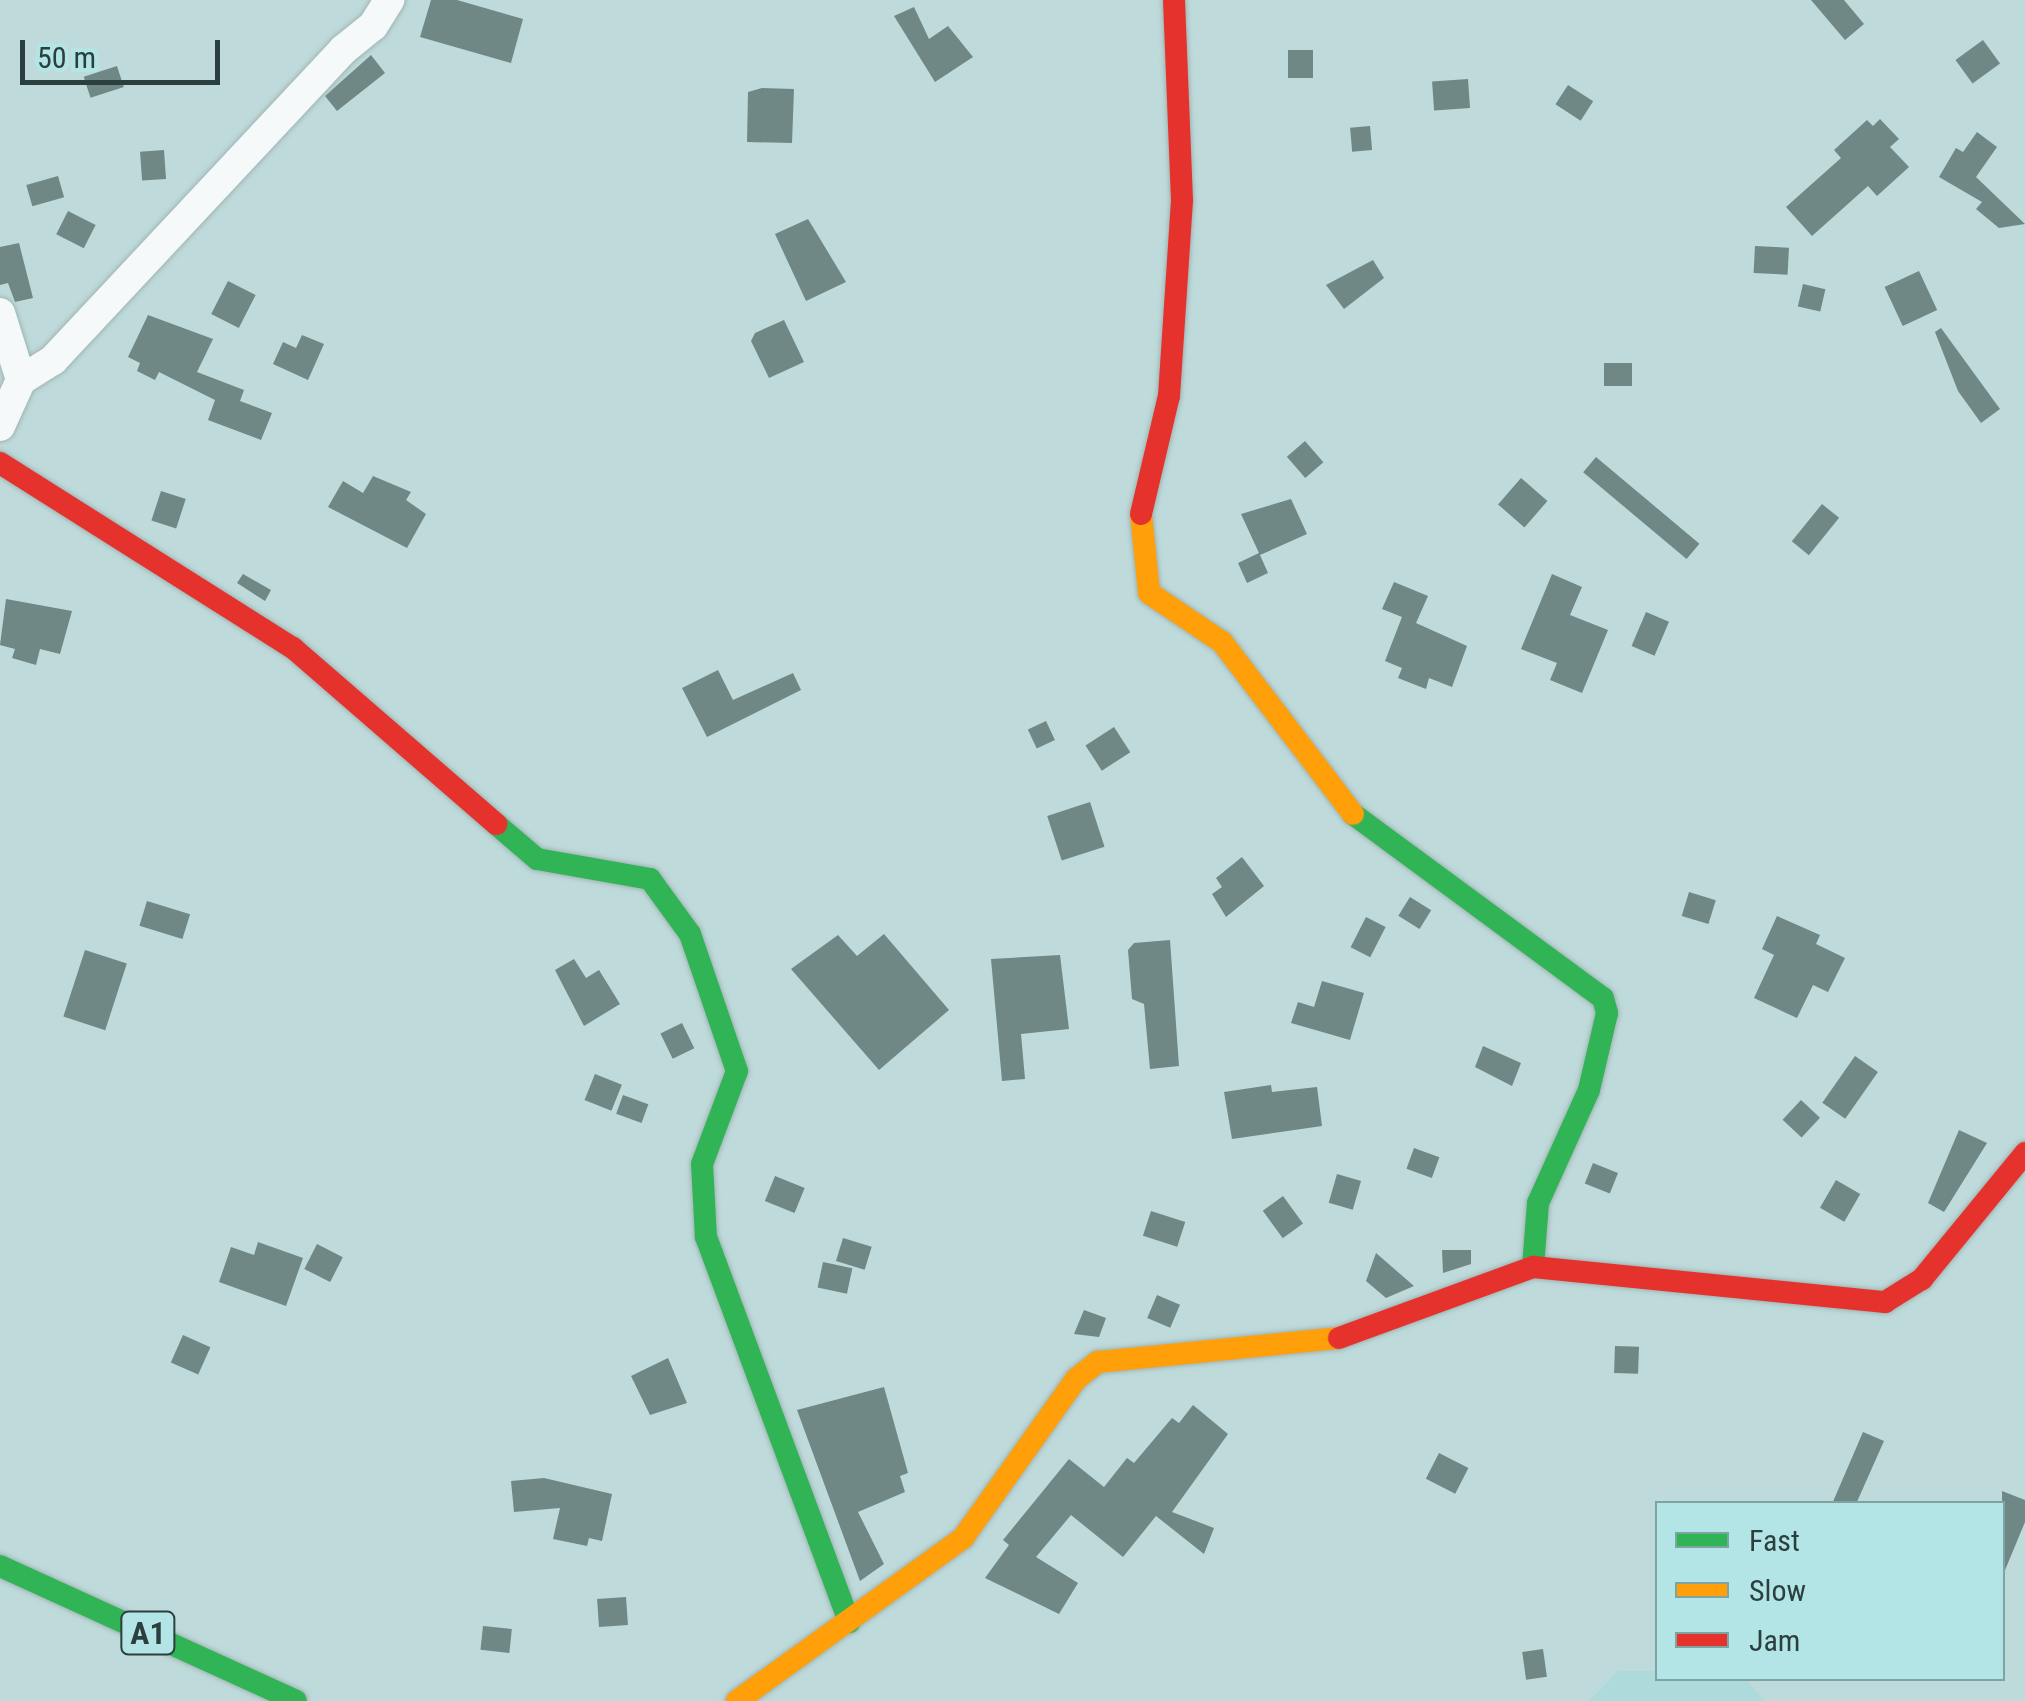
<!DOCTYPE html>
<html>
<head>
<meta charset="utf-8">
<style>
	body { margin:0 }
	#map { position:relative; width:2025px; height:1701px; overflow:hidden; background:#bfdada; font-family:"Roboto Condensed",sans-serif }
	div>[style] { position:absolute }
	.built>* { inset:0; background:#addbdc }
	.building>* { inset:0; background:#6f8785; transform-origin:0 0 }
	.roads { filter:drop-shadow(0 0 2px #9fb5b5) drop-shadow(0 0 2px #9fb5b5) }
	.street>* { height:30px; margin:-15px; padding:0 15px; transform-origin:15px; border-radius:15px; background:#f5f9f9 }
	.fast>* { height:22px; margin:-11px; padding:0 11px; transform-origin:11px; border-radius:11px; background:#30b455 }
	.slow>* { height:22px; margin:-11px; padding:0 11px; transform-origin:11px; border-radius:11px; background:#ff9f0a }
	.jam>* { height:22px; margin:-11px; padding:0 11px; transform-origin:11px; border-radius:11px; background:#e5322d }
	span { translate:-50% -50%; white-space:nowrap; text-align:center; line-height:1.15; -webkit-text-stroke:10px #b3e5e6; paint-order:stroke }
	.shield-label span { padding:2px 8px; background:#b3e5e6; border:2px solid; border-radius:8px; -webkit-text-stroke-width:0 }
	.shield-label { font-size:32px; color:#2b3f3f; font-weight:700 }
	.legend { position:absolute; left:1655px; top:1501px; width:350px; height:180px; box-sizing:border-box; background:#b3e5e6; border:2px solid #7da3a3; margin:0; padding:12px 18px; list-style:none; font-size:30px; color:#2b3f3f }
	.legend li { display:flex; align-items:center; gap:20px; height:50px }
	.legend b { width:50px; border:2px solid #7da3a3 }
	.scale { position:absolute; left:20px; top:40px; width:200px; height:45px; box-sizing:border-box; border:5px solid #2b3f3f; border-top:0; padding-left:12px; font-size:30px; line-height:35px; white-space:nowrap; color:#2b3f3f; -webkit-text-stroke:8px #b3e5e6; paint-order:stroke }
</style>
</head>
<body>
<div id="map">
	<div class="built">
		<div style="clip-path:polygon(1618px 1671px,1657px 1671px,1658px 1678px,1746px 1679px,1765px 1701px,1589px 1701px)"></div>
	</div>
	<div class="building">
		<div style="clip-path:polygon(431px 0,457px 0,523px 19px,511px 63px,420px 37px)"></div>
		<div style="clip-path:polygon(1811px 0,1844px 0,1864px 24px,1845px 40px)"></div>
		<div style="clip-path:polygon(914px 7px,929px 39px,948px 26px,973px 57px,935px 82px,894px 16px)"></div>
		<div style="left:1983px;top:40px;width:29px;height:34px;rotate:54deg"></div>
		<div style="left:1288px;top:50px;width:25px;height:28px"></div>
		<div style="clip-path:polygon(371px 55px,385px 73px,337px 111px,325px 96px)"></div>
		<div style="left:117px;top:66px;width:22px;height:35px;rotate:72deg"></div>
		<div style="left:1468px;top:79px;width:29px;height:36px;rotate:86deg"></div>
		<div style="left:1568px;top:85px;width:30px;height:23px;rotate:33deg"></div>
		<div style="clip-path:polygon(762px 88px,794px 89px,792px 143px,747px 142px,748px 92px)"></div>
		<div style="clip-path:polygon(1880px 119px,1899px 139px,1890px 147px,1909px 167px,1877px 196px,1868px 186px,1812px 236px,1786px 207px,1841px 158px,1834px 150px,1867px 120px,1873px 126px)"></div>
		<div style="left:1370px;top:126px;width:24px;height:20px;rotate:85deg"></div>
		<div style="clip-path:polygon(1977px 132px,1997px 147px,1976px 177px,2025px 224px,1999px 228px,1976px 209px,1982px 202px,1939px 177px,1956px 148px,1963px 152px)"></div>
		<div style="left:164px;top:150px;width:29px;height:24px;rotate:86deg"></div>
		<div style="left:58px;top:176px;width:22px;height:33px;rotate:74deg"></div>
		<div style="left:68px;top:211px;width:31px;height:26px;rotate:27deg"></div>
		<div style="clip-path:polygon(808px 219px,846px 282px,806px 301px,775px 234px)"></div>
		<div style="clip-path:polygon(19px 243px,33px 298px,15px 302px,8px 283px,0 285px,0 247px)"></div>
		<div style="left:1755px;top:246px;width:34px;height:27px;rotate:3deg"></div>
		<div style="clip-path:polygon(1373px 260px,1384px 278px,1344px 309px,1326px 285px)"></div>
		<div style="left:1919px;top:271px;width:43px;height:38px;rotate:65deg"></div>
		<div style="left:228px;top:281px;width:31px;height:37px;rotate:27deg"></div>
		<div style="left:1803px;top:284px;width:23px;height:23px;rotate:13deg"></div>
		<div style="clip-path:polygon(148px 315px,213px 339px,197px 372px,244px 390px,240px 401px,272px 413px,261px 440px,208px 420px,215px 400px,159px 372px,155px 380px,137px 371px,140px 363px,128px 357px)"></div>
		<div style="clip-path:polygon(784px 320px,804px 362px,769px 378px,751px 341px,755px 333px)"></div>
		<div style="clip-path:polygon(1941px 328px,2000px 409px,1981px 423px,1958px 391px,1935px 332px)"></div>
		<div style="clip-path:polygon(302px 335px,324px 344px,308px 380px,273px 364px,283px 342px,296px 348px)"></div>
		<div style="left:1632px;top:363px;width:23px;height:28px;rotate:90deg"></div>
		<div style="left:1305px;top:441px;width:28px;height:24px;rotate:49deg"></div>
		<div style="left:1596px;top:457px;width:135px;height:20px;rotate:40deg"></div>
		<div style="clip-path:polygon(373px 476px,411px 492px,406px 500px,426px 514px,407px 548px,328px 507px,343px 481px,363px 493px)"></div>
		<div style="left:1521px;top:478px;width:35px;height:35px;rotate:41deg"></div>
		<div style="left:161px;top:491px;width:26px;height:31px;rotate:18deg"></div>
		<div style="clip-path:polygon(1291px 499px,1307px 534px,1260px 555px,1268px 573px,1247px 583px,1238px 563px,1259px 553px,1241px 514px)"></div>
		<div style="left:1822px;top:504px;width:22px;height:48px;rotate:39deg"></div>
		<div style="clip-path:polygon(243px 574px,271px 590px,265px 601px,237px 583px)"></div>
		<div style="clip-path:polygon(1552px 574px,1582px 587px,1570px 615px,1608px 630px,1582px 693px,1550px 680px,1557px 663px,1521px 649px)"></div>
		<div style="clip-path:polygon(1394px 582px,1428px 596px,1416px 623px,1467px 646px,1452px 687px,1429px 678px,1426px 689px,1398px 678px,1402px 668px,1385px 661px,1402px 617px,1382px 609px)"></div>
		<div style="clip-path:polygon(6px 599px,72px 611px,60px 654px,40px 649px,36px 665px,12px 658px,15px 649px,0 645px)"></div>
		<div style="left:1646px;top:612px;width:25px;height:37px;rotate:23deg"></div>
		<div style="clip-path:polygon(718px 670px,733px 700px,793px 673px,801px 690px,707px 737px,682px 688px)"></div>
		<div style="left:1046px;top:721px;width:21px;height:20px;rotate:65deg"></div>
		<div style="left:1114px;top:727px;width:30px;height:34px;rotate:57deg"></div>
		<div style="left:1090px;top:802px;width:47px;height:45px;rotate:72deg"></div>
		<div style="clip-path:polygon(1242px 857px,1264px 886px,1226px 917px,1212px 894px,1222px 887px,1216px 878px)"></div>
		<div style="left:1689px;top:892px;width:28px;height:25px;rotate:17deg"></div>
		<div style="left:1410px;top:897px;width:25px;height:22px;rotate:32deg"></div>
		<div style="left:147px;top:901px;width:45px;height:26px;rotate:17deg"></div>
		<div style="clip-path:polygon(1777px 916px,1820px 935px,1816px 944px,1845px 958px,1828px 992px,1813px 985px,1797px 1018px,1754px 998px,1774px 955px,1762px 949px)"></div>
		<div style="left:1366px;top:917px;width:22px;height:34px;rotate:27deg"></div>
		<div style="clip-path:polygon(884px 934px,949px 1010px,879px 1070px,791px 969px,838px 935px,857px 956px)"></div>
		<div style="clip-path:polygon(1170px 940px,1179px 1066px,1150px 1069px,1144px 1004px,1132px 999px,1128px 950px,1134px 943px)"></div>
		<div style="left:85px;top:950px;width:44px;height:70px;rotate:18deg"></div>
		<div style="clip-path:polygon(1060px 955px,1069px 1029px,1021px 1034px,1025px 1079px,1002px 1081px,991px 959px)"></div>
		<div style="clip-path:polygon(574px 959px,586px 978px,599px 970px,620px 1004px,584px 1026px,555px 970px)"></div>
		<div style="clip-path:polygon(1322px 981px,1364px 993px,1350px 1040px,1291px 1023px,1298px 1002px,1314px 1007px)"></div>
		<div style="left:682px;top:1023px;width:28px;height:24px;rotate:64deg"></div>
		<div style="clip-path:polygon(1483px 1046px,1521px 1063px,1512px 1086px,1475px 1067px)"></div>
		<div style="left:1855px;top:1056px;width:28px;height:57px;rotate:35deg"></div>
		<div style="left:595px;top:1074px;width:29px;height:28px;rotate:22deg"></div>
		<div style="clip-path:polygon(1271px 1085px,1272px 1092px,1317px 1087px,1322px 1126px,1232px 1139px,1224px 1092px)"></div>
		<div style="left:623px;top:1095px;width:27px;height:20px;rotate:20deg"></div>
		<div style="left:1801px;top:1100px;width:26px;height:27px;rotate:43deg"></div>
		<div style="clip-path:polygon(1959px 1130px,1987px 1143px,1944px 1212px,1928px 1203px)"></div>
		<div style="left:1414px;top:1148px;width:27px;height:22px;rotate:20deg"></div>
		<div style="left:1593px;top:1163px;width:27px;height:22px;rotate:22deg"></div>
		<div style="left:1337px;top:1174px;width:25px;height:30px;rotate:16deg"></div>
		<div style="left:775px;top:1176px;width:32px;height:27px;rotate:22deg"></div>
		<div style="left:1836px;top:1180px;width:28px;height:32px;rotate:30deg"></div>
		<div style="left:1283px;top:1196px;width:34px;height:25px;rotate:54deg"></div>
		<div style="left:1151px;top:1211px;width:36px;height:26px;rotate:18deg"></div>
		<div style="left:843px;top:1238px;width:30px;height:24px;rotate:17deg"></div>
		<div style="clip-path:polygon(258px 1242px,303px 1258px,286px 1306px,219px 1282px,231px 1247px,254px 1255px)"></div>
		<div style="left:317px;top:1244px;width:29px;height:28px;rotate:27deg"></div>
		<div style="clip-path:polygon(1442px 1250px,1471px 1250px,1471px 1264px,1443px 1273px)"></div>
		<div style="clip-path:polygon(1376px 1253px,1414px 1286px,1386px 1298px,1366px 1281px)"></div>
		<div style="left:823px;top:1262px;width:30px;height:26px;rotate:12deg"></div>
		<div style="left:1157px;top:1295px;width:25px;height:25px;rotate:23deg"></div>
		<div style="clip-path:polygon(1084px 1310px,1106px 1318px,1099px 1337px,1074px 1334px)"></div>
		<div style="left:183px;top:1335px;width:30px;height:30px;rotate:24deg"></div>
		<div style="left:1615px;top:1346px;width:24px;height:27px;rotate:2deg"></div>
		<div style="clip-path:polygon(668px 1358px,687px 1403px,650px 1415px,631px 1376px)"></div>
		<div style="clip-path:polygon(884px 1387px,908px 1473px,900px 1476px,905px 1492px,858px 1512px,884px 1564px,860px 1581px,797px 1410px)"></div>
		<div style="clip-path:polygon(1193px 1405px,1228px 1434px,1172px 1512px,1214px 1528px,1204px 1554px,1156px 1516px,1123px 1557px,1071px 1515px,1036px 1557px,1078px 1583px,1059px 1614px,985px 1578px,1009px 1545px,1003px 1540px,1069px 1459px,1104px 1487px,1127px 1458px,1134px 1463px,1172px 1418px,1179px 1423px)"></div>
		<div style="clip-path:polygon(1863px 1432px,1884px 1441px,1856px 1504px,1832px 1504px)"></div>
		<div style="left:1439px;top:1453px;width:33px;height:29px;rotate:27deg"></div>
		<div style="clip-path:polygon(544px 1478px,612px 1494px,602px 1541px,589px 1538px,587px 1546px,553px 1539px,560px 1508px,514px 1512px,511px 1481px)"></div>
		<div style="clip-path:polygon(2002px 1491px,2025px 1500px,2025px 1522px,2003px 1575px)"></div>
		<div style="left:626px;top:1597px;width:28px;height:29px;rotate:86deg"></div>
		<div style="left:483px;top:1626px;width:29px;height:24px;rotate:6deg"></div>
		<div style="left:1543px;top:1649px;width:28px;height:21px;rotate:82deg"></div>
	</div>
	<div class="roads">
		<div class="street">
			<div style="left:0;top:313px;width:70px;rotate:72.6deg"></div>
			<div style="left:0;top:426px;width:51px;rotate:-65.5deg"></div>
			<div style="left:21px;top:380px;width:38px;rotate:-32deg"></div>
			<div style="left:53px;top:360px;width:424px;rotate:-46.9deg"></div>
			<div style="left:343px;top:50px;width:38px;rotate:-39deg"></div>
			<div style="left:373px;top:26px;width:31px;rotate:-58deg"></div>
		</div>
		<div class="fast">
			<div style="left:1353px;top:814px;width:310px;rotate:36.4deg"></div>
			<div style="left:1603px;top:998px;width:16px;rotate:75deg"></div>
			<div style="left:1607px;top:1013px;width:79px;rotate:103.2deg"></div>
			<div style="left:1589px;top:1090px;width:124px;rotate:114.3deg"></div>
			<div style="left:1538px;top:1203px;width:64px;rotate:94.5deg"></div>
			<div style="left:496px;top:824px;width:54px;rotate:40.5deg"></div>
			<div style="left:537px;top:859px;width:115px;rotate:10deg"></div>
			<div style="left:650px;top:879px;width:68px;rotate:54deg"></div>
			<div style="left:690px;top:934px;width:145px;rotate:71.1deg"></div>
			<div style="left:737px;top:1071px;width:99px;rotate:110.6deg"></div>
			<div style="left:702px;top:1164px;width:73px;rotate:86.9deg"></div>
			<div style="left:706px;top:1237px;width:411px;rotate:69.6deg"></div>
			<div style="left:0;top:1566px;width:325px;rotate:24.5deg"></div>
		</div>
		<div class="slow">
			<div style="left:1141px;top:514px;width:79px;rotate:84.2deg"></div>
			<div style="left:1149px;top:593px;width:88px;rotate:33.9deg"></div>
			<div style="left:1222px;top:642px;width:216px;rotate:52.7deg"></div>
			<div style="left:737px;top:1701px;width:279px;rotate:-35.8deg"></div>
			<div style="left:963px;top:1538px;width:195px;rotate:-54.6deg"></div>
			<div style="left:1076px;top:1379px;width:28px;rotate:-38deg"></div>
			<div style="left:1098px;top:1362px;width:242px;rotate:-5.7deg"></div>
		</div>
		<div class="jam">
			<div style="left:0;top:463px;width:347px;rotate:32.3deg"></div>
			<div style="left:293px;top:648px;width:269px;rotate:40.9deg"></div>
			<div style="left:1141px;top:514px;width:121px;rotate:-76.7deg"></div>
			<div style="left:1169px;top:396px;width:196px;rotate:-86.2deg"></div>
			<div style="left:1182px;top:200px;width:200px;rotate:-92.3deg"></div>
			<div style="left:1339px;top:1338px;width:207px;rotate:-20.1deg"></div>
			<div style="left:1533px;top:1267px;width:354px;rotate:5.7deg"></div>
			<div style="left:1885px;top:1302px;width:44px;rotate:-31.9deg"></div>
			<div style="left:1922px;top:1279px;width:163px;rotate:-50.7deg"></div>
		</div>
	</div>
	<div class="shield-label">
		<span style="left:148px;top:1633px">A1</span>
	</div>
	<ul class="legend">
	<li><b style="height:12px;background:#30b455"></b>Fast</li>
	<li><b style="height:12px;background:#ff9f0a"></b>Slow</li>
	<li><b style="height:12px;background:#e5322d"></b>Jam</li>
	</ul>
	<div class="scale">50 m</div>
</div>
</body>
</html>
